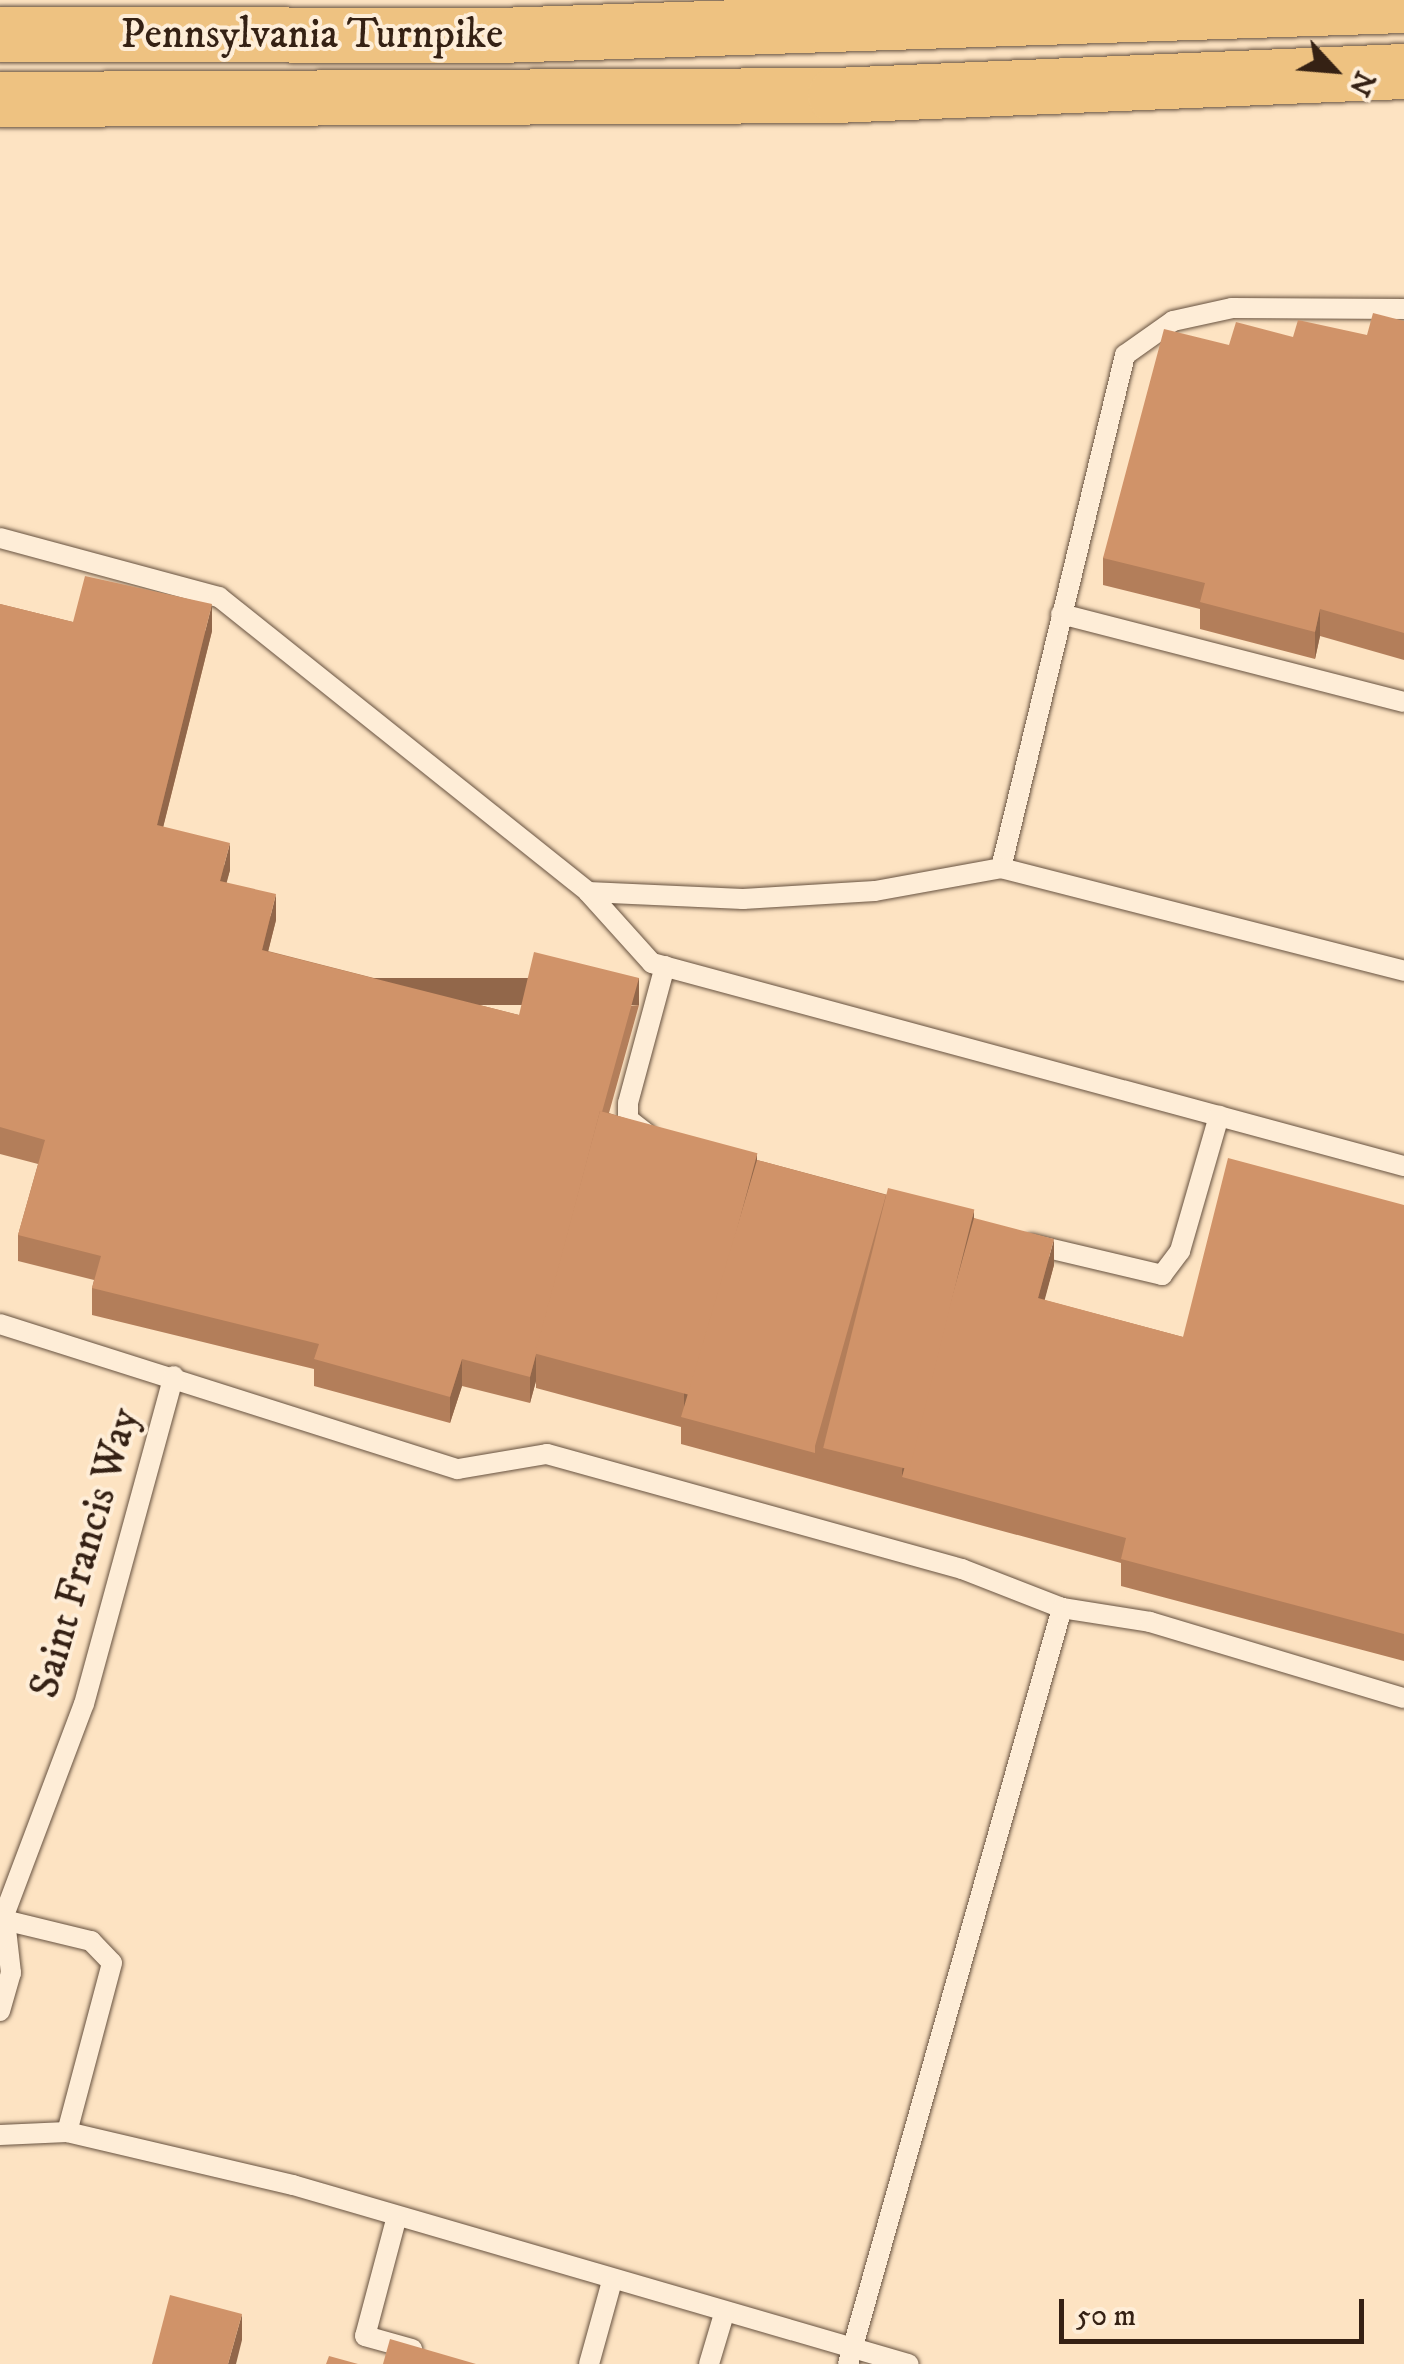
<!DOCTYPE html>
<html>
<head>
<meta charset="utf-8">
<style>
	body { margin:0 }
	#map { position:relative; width:1404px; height:2364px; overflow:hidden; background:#fde3c2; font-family:"IM FELL DW Pica",serif }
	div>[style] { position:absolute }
	.roads { filter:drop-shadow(0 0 2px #675240) drop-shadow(0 0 2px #675240) }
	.service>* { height:20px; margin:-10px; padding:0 10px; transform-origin:10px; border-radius:10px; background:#feedd7 }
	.motorway>* { height:55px; margin:-27.5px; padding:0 27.5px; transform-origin:27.5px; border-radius:27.5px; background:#eec281 }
	.wall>* { inset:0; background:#b37e5a }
	.shaded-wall>* { inset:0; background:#92674a; transform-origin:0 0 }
	.building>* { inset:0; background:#d09369; transform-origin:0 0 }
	span { translate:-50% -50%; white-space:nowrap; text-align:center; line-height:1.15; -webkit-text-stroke:8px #feedd7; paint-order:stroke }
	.street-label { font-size:42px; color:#352114 }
	.north { position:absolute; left:1284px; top:20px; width:100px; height:100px; -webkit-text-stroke:8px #feedd7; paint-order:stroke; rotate:116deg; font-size:28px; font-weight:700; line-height:40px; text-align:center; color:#352114 }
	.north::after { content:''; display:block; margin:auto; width:35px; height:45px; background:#352114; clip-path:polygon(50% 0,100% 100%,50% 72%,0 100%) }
	.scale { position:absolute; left:1059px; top:2299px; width:305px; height:45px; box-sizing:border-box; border:5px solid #352114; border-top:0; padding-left:12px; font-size:30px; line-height:35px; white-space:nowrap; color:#352114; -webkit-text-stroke:8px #feedd7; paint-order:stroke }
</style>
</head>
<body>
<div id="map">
	<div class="roads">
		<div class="service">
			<div style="left:0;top:538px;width:227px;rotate:15.1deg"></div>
			<div style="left:219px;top:597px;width:472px;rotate:38.6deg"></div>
			<div style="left:588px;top:892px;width:96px;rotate:48deg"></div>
			<div style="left:652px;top:963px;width:779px;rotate:15.11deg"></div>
			<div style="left:1061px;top:614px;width:354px;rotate:14.4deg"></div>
			<div style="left:1001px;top:868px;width:528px;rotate:-76.41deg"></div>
			<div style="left:1125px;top:355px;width:59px;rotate:-35.3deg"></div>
			<div style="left:1173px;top:321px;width:60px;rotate:-12.4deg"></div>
			<div style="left:1232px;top:308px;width:172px;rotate:0.3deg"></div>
			<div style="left:588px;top:892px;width:155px;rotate:2.6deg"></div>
			<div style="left:743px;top:899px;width:132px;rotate:-3.5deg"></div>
			<div style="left:875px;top:891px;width:128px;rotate:-10.3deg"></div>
			<div style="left:1001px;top:868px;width:416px;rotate:14.3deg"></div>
			<div style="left:647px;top:1134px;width:24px;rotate:-142deg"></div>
			<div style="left:628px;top:1119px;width:16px;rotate:-90deg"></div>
			<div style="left:628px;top:1103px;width:142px;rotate:-74.9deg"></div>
			<div style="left:1031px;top:1244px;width:135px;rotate:13.3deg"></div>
			<div style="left:1162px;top:1275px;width:30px;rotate:-53deg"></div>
			<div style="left:1180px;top:1251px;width:141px;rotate:-73.9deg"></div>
			<div style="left:0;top:1324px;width:480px;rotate:17.6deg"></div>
			<div style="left:458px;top:1469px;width:90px;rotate:-9.6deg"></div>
			<div style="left:547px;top:1454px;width:431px;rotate:15.5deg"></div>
			<div style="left:962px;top:1569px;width:107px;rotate:21.3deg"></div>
			<div style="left:1062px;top:1608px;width:89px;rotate:9deg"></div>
			<div style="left:1150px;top:1622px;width:265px;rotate:16.7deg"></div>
			<div style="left:0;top:1919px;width:94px;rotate:13.6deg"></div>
			<div style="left:91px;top:1941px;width:30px;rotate:46deg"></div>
			<div style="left:112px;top:1963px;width:175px;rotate:104.9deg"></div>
			<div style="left:67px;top:2132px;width:232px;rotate:13.2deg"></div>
			<div style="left:293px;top:2185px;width:641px;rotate:16.23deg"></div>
			<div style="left:0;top:1926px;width:237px;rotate:-69.3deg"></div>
			<div style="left:84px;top:1704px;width:340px;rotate:-74.7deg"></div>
			<div style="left:0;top:2011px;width:40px;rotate:-74deg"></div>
			<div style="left:11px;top:1973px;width:53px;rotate:-96.5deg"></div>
			<div style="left:0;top:2135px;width:67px;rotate:-2.6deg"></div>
			<div style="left:397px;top:2216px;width:124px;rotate:104.9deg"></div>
			<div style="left:365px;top:2336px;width:49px;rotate:15.5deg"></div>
			<div style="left:589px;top:2364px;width:86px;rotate:-74.5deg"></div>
			<div style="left:709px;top:2364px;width:52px;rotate:-73.3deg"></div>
			<div style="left:848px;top:2364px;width:786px;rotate:-74.19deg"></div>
		</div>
		<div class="motorway">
			<div style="left:0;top:34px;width:498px;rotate:0.1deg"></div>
			<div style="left:498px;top:35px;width:906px;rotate:-1.9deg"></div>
			<div style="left:0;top:99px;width:835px;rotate:-0.27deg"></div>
			<div style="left:835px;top:95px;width:570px;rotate:-2.42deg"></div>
		</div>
	</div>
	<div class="wall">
		<div style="clip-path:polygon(1404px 321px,1404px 660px,1320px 636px,1315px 659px,1200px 629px,1200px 609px,1103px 585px,1103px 558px,1229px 345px,1293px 337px,1367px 335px)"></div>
		<div style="clip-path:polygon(0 604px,73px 622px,212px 631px,163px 827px,230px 870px,226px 883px,276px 920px,268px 951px,519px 1015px,639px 1005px,609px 1113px,757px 1160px,974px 1218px,1054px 1265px,1044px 1300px,1183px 1337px,1404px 1205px,1404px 1661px,1121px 1586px,1121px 1563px,681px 1444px,681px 1427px,536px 1388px,536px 1381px,530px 1403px,462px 1386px,450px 1423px,314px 1386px,314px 1369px,92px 1315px,92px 1288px,94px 1280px,18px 1261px,18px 1235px,38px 1164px,0 1154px)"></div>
	</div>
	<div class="shaded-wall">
		<div style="clip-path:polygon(212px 604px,212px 631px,157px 852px,157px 825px)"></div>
		<div style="clip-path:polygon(1320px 609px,1320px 636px,1315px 659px,1315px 632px)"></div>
		<div style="clip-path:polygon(230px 843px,230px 870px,220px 908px,220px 881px)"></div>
		<div style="clip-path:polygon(276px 894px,276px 920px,262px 976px,262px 950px)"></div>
		<div style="left:639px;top:978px;width:27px;height:390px;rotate:90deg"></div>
		<div style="clip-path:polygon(757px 1153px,757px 1187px,684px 1418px,684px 1394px)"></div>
		<div style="clip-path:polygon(974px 1210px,974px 1245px,902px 1477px,902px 1470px)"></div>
		<div style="clip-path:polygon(1054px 1239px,1054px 1265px,1038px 1325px,1038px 1298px)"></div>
		<div style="clip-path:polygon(536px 1355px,536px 1381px,530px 1403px,530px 1377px)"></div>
		<div style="clip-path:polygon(462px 1359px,462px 1386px,450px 1423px,450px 1397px)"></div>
		<div style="clip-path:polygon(242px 2314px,242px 2340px,236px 2364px,228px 2364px)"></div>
	</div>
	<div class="building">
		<div style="clip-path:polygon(1373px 313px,1404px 321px,1404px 633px,1320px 609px,1315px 632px,1200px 602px,1205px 583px,1103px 558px,1164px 329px,1229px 345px,1236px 322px,1293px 337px,1298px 320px,1367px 335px)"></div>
		<div style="clip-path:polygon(85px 576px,212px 604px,157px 825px,230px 843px,220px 881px,276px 894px,262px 950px,519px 1015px,534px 952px,639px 978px,602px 1112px,600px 1111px,530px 1377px,462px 1359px,450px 1397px,314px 1359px,319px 1344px,92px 1288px,101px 1256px,18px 1235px,45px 1140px,0 1127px,0 604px,73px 622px)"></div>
		<div style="left:600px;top:1111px;width:163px;height:251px;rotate:15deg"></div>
		<div style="clip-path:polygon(1228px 1158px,1404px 1205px,1404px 1634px,1121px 1559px,1126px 1538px,902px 1477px,974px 1218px,1054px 1239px,1038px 1298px,1183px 1337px)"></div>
		<div style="clip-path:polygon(757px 1160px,886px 1195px,815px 1446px,815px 1453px,681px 1417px)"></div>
		<div style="left:888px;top:1188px;width:89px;height:268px;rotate:14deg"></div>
		<div style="clip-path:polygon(170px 2295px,242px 2314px,228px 2364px,152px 2364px)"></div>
		<div style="clip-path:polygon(390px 2339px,476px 2364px,383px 2364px)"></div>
		<div style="clip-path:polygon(329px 2356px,358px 2364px,326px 2364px)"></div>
	</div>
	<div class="street-label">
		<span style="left:312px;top:35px">Pennsylvania Turnpike</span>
		<span style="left:85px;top:1553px;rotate:-74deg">Saint Francis Way</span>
	</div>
	<div class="north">N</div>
	<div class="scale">50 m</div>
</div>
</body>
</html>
